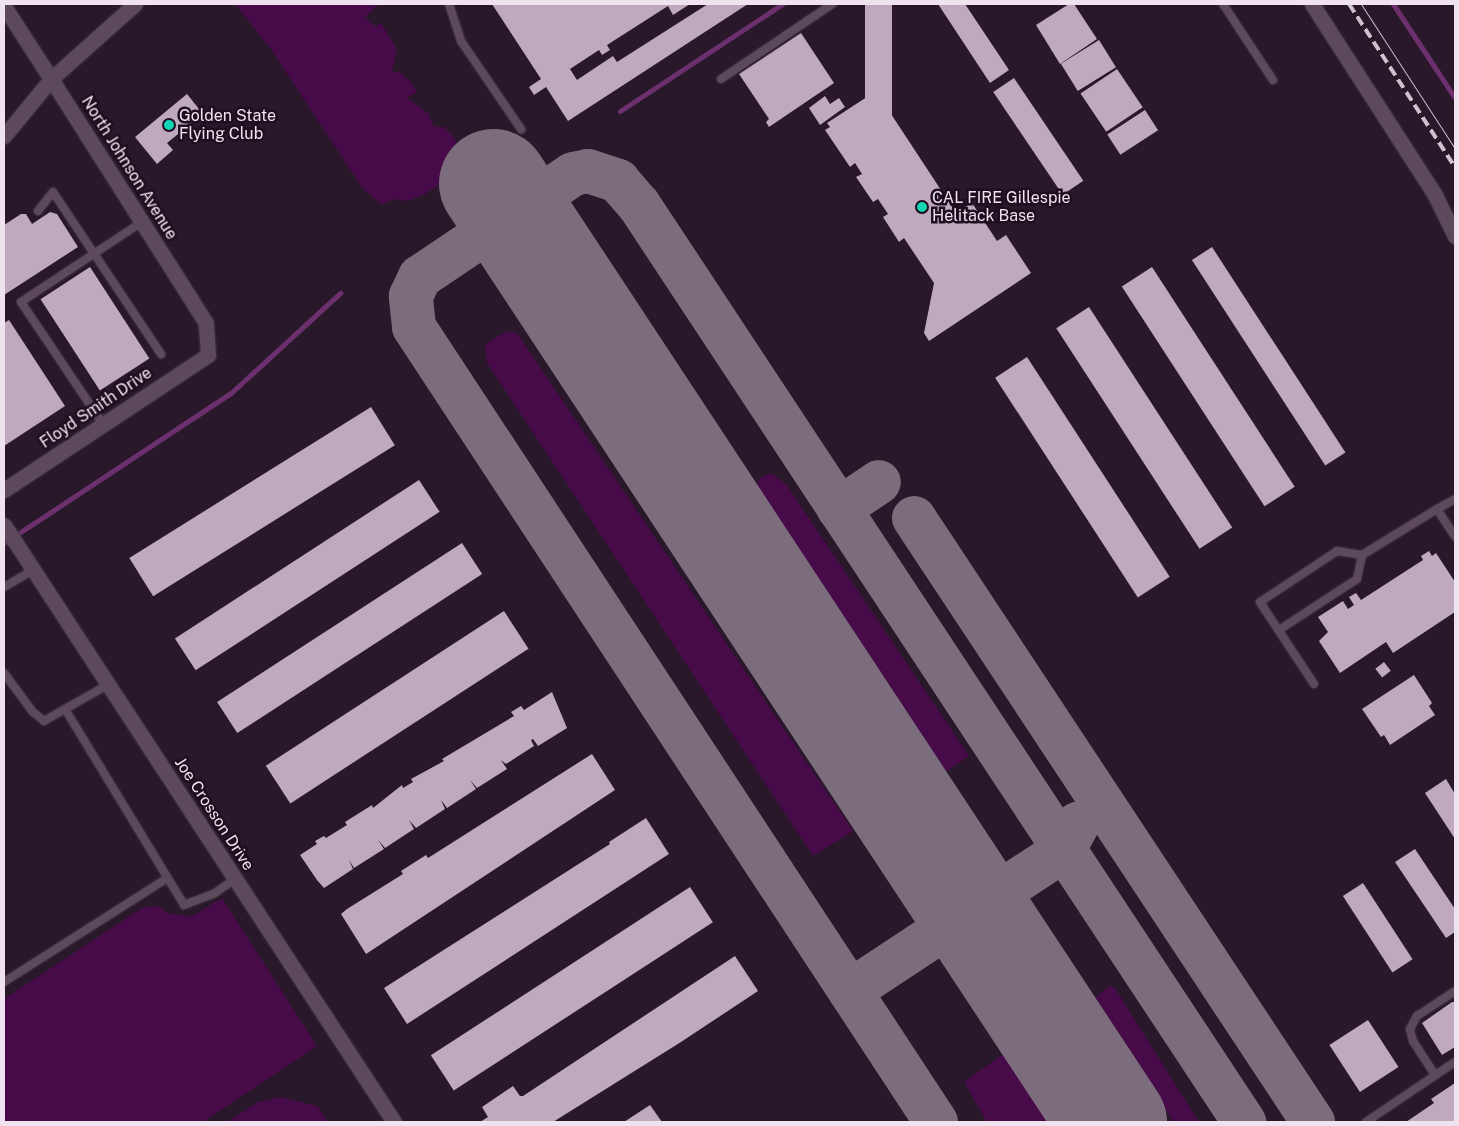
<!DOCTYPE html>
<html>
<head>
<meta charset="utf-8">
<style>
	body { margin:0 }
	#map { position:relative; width:1459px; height:1126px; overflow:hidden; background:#281829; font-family:"Public Sans",sans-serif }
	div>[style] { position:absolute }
	.green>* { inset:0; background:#460b48 }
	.stream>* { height:5px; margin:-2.5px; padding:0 2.5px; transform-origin:2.5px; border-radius:2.5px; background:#6c306f }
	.taxiway>* { height:44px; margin:-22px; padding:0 22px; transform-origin:22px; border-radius:22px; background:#7b6d7c }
	.runway>* { height:109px; margin:-54.5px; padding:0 54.5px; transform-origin:54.5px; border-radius:54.5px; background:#7b6d7c }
	.building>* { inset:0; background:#bfa9bf; transform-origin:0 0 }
	.roads { filter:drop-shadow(0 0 1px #413442) drop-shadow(0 0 1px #413442) }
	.lane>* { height:8px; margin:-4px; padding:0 4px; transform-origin:4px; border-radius:4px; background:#5c495c }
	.street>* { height:15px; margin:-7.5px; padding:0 7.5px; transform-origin:7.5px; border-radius:7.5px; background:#5c495c }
	.secondary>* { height:15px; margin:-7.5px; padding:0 7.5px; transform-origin:7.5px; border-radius:7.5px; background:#5c495c }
	.tram>* { height:1px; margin:-0.5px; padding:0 0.5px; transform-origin:0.5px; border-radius:0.5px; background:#cec2ce }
	.rail>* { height:4px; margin-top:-2px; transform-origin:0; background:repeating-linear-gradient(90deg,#cec2ce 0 10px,transparent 0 15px) }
	.dots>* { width:14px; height:14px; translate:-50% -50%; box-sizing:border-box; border:2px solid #1e0e1f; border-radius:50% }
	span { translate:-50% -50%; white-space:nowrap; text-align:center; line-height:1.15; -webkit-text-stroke:5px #1e0e1f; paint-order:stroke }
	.poi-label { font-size:16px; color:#efe3ef }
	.left { translate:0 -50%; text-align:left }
	.street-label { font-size:16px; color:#efe3ef }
	.frame { position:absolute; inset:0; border:5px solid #efe3ef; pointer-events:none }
</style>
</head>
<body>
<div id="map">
	<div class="green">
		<div style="clip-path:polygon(235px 4px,379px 4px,365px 17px,375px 26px,381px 23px,397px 49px,392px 72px,399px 72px,411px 82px,417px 92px,407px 98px,428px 113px,434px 127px,444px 127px,454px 137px,468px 166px,423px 195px,408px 201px,392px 199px,382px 205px,363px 189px,270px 48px)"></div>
		<div style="clip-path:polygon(507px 331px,517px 333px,853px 831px,813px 856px,487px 363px,485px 344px)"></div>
		<div style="clip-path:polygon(771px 473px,786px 484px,969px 756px,941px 775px,761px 499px,756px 485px,760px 478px)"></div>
		<div style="clip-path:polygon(222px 898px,317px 1046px,203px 1122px,4px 1122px,4px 999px,142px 908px,159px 906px,167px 913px,191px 917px)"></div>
		<div style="clip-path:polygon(1109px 986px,1115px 988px,1199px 1122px,1174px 1122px,1093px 1000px)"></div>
		<div style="clip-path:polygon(1003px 1054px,1013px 1064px,1050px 1122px,987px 1122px,964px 1082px)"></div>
		<div style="clip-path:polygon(281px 1097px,317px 1106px,328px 1122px,227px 1122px,258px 1102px)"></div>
	</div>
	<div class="stream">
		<div style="left:1393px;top:4px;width:113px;rotate:56.6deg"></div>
		<div style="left:620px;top:111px;width:194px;rotate:-33.4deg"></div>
		<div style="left:4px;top:543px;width:273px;rotate:-33.5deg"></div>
		<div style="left:232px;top:392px;width:147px;rotate:-42.5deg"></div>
	</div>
	<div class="taxiway">
		<div style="left:839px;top:509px;width:48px;rotate:-34deg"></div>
		<div style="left:914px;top:518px;width:724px;rotate:56.55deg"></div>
		<div style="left:850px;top:991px;width:256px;rotate:-33.4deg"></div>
		<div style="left:1064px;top:850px;width:30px;rotate:-62deg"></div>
		<div style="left:936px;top:1122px;width:951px;rotate:-123.29deg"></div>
		<div style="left:414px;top:327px;width:31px;rotate:-96deg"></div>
		<div style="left:411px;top:296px;width:21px;rotate:-65deg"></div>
		<div style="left:420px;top:277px;width:184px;rotate:-33.9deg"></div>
		<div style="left:573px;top:174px;width:15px;rotate:-11deg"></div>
		<div style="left:588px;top:171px;width:32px;rotate:18deg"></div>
		<div style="left:618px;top:181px;width:32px;rotate:49deg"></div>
		<div style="left:639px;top:205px;width:1099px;rotate:56.58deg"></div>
	</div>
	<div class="runway">
		<div style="left:493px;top:183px;width:1125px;rotate:56.61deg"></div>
	</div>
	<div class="building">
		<div style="clip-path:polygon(492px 4px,690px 4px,673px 15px,668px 6px,607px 45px,610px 50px,602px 55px,599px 50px,570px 69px,577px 80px,613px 56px,617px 62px,708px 4px,748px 4px,568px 121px,546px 87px,534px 95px,529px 87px,541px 79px)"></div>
		<div style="left:865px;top:4px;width:27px;height:135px"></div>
		<div style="clip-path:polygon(938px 4px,965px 4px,1009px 70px,990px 83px)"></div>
		<div style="clip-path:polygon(1069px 4px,1074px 4px,1097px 39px,1060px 64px,1036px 25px)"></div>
		<div style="clip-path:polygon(801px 33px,834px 83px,769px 127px,766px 122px,769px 119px,739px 74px)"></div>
		<div style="left:1099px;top:40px;width:32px;height:45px;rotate:58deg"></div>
		<div style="left:1117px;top:69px;width:46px;height:44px;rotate:56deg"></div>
		<div style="left:1014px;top:78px;width:124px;height:25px;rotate:56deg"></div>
		<div style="clip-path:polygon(876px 91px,956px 213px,972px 203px,997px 241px,1006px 235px,1031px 273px,929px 341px,924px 333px,934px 283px,904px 238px,899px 242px,883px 217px,888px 214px,878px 199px,873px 202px,856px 177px,862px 174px,855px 163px,850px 167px,825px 130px,830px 127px,827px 123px)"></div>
		<div style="clip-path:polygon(187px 94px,203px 114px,167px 143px,173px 150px,157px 164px,135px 137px)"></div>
		<div style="clip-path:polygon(825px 96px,830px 104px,839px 98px,845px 107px,820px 125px,809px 108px)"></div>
		<div style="left:1145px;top:110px;width:24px;height:45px;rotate:57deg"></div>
		<div style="clip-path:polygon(50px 212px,57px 214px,78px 247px,4px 295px,4px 225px,21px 214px,26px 214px,32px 224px)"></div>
		<div style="left:1212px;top:247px;width:245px;height:24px;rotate:57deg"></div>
		<div style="left:90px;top:267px;width:109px;height:59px;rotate:57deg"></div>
		<div style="left:1152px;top:267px;width:262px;height:36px;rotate:57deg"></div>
		<div style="left:1089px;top:307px;width:263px;height:39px;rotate:57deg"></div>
		<div style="clip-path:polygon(9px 320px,65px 406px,4px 446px,4px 323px)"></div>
		<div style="left:1027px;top:357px;width:262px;height:38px;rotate:57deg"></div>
		<div style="left:371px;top:407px;width:45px;height:285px;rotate:58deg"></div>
		<div style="left:419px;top:480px;width:38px;height:291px;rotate:57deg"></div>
		<div style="left:462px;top:543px;width:37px;height:292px;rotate:57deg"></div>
		<div style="clip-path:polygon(1429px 551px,1432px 556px,1436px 553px,1455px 582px,1455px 612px,1393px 653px,1386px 642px,1340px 673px,1319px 641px,1328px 632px,1318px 617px,1343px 601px,1348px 609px,1354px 605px,1349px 597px,1356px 593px,1361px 600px,1423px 560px,1421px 556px)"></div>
		<div style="left:504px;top:611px;width:45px;height:284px;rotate:57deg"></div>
		<div style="left:1384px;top:662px;width:11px;height:11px;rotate:52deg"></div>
		<div style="clip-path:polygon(1414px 675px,1432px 703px,1429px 706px,1435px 715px,1390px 745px,1384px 735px,1381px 737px,1362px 709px)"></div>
		<div style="clip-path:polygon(552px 692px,567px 728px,538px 746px,533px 739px,531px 740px,534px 746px,506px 764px,501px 760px,507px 769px,477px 788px,470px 780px,476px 789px,447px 808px,441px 800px,445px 809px,416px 828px,409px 820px,414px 829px,385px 848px,378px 840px,384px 849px,354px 868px,349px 860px,353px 869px,324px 888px,317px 880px,300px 855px,317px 844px,315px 841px,324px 836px,326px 838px,347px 825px,345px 822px,372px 805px,373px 808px,402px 785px,403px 788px,413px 782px,411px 779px,444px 761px,442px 759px,514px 716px,511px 712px,521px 706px,524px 710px)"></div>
		<div style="clip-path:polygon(592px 754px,615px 790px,366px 954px,341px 914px,347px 909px,403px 874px,401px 871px,426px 855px,428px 858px)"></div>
		<div style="clip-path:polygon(1446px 779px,1455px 794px,1455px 839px,1425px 793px)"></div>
		<div style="clip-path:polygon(646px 818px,669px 854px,407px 1024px,384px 988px,610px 844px,609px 842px)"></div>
		<div style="clip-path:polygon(1415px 849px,1455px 909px,1455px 932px,1446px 938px,1395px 862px)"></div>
		<div style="left:1363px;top:883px;width:91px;height:24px;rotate:57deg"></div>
		<div style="left:690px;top:887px;width:42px;height:309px;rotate:57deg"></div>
		<div style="clip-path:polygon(735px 956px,758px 991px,681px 1042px,553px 1122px,480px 1122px,488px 1117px,482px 1107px,513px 1086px,520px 1096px,523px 1096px)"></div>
		<div style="clip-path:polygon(1452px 1002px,1455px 1002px,1455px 1047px,1442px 1055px,1422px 1023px)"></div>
		<div style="left:1368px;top:1020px;width:56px;height:46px;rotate:57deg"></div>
		<div style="clip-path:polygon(1455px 1083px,1455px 1122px,1406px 1122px,1434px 1103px,1431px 1099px)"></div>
		<div style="clip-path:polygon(650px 1105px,662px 1122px,624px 1122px)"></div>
	</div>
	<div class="roads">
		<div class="lane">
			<div style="left:449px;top:4px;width:39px;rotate:72deg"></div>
			<div style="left:461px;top:41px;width:107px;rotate:55.7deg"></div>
			<div style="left:1223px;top:4px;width:91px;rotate:56.7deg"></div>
			<div style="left:721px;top:79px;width:134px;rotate:-34deg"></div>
			<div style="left:38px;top:211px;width:24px;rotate:-52deg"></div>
			<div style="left:53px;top:192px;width:195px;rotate:56.3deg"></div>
			<div style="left:103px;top:424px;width:147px;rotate:-123.9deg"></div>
			<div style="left:21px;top:302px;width:145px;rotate:-33.5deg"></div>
			<div style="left:1437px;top:509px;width:21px;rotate:-29deg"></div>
			<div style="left:4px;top:587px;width:34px;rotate:-30deg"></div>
			<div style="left:1279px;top:630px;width:93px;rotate:-33.2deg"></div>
			<div style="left:1357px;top:579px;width:25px;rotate:-78deg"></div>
			<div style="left:4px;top:673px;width:49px;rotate:53.4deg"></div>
			<div style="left:33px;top:712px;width:14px;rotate:39deg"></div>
			<div style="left:44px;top:721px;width:75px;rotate:-29.6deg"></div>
			<div style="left:1314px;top:684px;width:98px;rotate:-123.4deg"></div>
			<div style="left:1260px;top:602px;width:92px;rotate:-33.5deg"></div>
			<div style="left:1337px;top:551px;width:25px;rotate:9deg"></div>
			<div style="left:1362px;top:555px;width:88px;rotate:-31.5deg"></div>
			<div style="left:1437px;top:509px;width:33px;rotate:57deg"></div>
			<div style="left:65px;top:709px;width:229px;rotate:58.7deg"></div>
			<div style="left:184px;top:905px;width:33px;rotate:-21deg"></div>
			<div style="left:215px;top:893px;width:24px;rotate:-35deg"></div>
			<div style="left:4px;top:982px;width:193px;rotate:-32.5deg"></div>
			<div style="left:1435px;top:1075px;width:40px;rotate:-122.9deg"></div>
			<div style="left:1413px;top:1041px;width:12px;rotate:-104deg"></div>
			<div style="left:1410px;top:1029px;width:15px;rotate:-62deg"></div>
			<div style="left:1417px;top:1016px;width:45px;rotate:-33.3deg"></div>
			<div style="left:1366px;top:1122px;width:107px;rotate:-34deg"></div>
		</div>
		<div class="street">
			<div style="left:4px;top:490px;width:245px;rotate:-33.5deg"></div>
			<div style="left:208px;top:355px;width:32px;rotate:-94deg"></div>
			<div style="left:206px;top:323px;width:289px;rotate:-122.4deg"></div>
			<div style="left:4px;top:525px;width:713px;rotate:56.84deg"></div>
		</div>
		<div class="secondary">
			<div style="left:1312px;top:4px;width:225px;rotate:57.2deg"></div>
			<div style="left:1434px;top:193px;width:48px;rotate:64deg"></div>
			<div style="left:4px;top:6px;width:87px;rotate:57.2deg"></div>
			<div style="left:4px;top:136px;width:74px;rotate:-50.5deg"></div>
			<div style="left:51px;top:79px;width:113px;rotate:-41.8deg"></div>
		</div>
	</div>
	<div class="tram">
		<div style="left:1361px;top:4px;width:173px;rotate:57deg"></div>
	</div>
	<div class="rail">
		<div style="left:1349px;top:4px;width:194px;rotate:57deg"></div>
	</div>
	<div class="dots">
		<div style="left:169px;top:125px;background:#11d5b4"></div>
		<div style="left:922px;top:207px;background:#11d5b4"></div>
	</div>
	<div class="poi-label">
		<span class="left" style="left:179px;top:125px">Golden State<br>Flying Club</span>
		<span class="left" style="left:932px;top:207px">CAL FIRE Gillespie<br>Helitack Base</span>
	</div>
	<div class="street-label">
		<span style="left:129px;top:168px;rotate:58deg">North Johnson Avenue</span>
		<span style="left:96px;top:408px;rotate:-34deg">Floyd Smith Drive</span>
		<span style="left:214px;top:814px;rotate:57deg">Joe Crosson Drive</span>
	</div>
	<div class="frame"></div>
</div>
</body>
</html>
